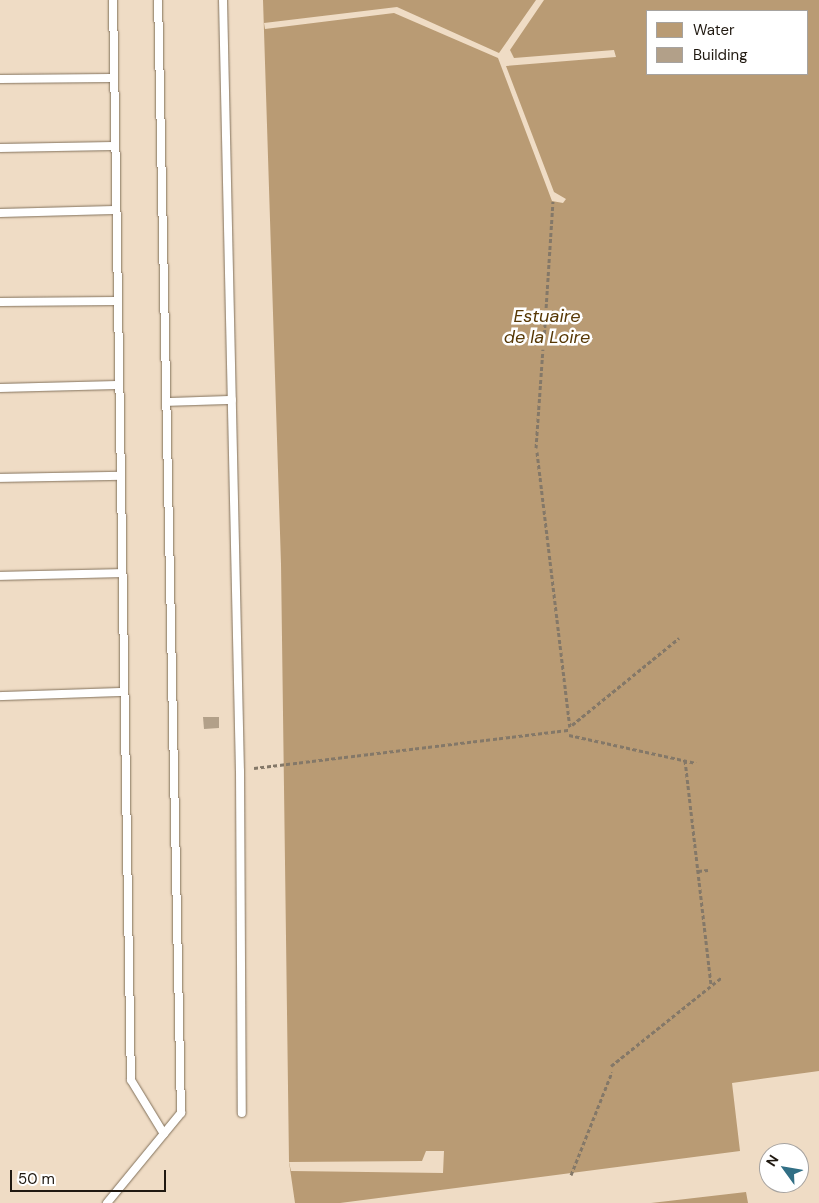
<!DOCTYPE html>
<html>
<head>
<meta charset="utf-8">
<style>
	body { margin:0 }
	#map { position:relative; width:819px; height:1203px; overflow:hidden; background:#efdcc5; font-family:"DM Sans",sans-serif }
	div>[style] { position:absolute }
	.water>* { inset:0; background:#b99b74 }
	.pier>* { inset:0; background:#efdcc5 }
	.building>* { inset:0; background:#b2a089 }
	.path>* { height:3px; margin-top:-1.5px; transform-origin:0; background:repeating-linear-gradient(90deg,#847868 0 4px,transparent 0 6.5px) }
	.roads { filter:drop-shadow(0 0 1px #82715b) drop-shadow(0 0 1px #82715b) }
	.service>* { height:8px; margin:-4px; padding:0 4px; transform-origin:4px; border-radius:4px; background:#fff }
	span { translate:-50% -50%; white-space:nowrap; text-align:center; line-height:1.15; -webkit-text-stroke:5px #fff; paint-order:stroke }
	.water-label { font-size:18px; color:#573805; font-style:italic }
	.legend { position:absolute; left:646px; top:10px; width:162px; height:65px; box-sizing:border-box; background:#fff; border:1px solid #a6a3a0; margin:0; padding:6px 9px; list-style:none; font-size:15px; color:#201911 }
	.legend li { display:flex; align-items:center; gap:10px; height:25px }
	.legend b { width:25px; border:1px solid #a6a3a0 }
	.north { position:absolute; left:759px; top:1143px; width:50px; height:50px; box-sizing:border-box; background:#fff; border:1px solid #a6a3a0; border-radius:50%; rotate:302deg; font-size:14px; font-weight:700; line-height:20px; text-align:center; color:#201911 }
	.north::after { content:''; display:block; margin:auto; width:18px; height:22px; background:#316f85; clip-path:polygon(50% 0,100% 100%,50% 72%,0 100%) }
	.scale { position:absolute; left:10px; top:1170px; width:156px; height:22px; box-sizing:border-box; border:2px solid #201911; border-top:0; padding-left:6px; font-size:15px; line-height:18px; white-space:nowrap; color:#201911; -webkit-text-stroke:4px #fff; paint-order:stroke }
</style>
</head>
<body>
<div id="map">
	<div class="water">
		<div style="clip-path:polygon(evenodd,263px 0,819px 0,819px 1203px,295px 1203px,289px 1162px,281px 564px,263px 0,648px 11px,808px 11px,808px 74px,648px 74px,648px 11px,263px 0,769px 1153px,799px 1153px,799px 1183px,769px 1183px,769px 1153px)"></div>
	</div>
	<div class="pier">
		<div style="clip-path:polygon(536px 0,544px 0,510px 50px,514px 58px,614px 50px,616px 57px,506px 66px,554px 192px,566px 199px,563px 203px,552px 201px,498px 58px,394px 13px,265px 29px,264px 23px,397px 7px,499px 53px)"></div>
		<div style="clip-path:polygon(evenodd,819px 1071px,819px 1203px,748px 1203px,746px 1192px,651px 1203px,340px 1203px,740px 1151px,732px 1083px,819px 1071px,769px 1153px,799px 1153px,799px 1183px,769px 1183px,769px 1153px)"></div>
		<div style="clip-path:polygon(426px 1151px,444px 1151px,443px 1173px,291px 1171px,289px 1162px,422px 1161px)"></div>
	</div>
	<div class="building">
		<div style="clip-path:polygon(203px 717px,219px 717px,219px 728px,204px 729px)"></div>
	</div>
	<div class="path">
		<div style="left:544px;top:340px;width:139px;rotate:-86.3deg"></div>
		<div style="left:536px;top:448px;width:99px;rotate:-86deg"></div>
		<div style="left:537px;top:452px;width:277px;rotate:83.2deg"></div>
		<div style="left:572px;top:725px;width:138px;rotate:-39.1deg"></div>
		<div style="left:569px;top:735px;width:130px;rotate:12.4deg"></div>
		<div style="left:685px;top:760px;width:227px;rotate:83.4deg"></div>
		<div style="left:254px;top:768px;width:318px;rotate:-6.9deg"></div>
		<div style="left:698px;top:871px;width:10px;rotate:-6deg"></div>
		<div style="left:611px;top:1066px;width:141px;rotate:-38.7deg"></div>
		<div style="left:571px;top:1175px;width:111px;rotate:-68.3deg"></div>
	</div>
	<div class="roads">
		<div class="service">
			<div style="left:113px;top:0;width:1080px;rotate:89.05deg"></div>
			<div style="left:131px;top:1080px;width:63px;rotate:58.6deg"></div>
			<div style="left:223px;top:0;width:771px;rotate:88.74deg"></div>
			<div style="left:240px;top:771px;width:342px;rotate:89.7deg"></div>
			<div style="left:0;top:79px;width:111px;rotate:-0.5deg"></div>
			<div style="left:0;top:148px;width:113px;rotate:-1deg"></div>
			<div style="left:0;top:213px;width:114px;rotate:-1.5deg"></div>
			<div style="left:0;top:302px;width:116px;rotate:-0.5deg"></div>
			<div style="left:0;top:388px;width:117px;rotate:-1.5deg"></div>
			<div style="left:167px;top:402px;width:65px;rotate:-1.8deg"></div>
			<div style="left:0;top:478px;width:119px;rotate:-1deg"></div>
			<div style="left:0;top:576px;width:121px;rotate:-1.4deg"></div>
			<div style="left:0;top:696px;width:123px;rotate:-1.9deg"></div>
			<div style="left:107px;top:1203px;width:117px;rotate:-50.6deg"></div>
			<div style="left:181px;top:1113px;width:1113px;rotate:-91.18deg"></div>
		</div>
	</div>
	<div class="water-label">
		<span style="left:547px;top:327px">Estuaire<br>de la Loire</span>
	</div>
	<ul class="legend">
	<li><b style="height:14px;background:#b99b74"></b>Water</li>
	<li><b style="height:14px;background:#b2a089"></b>Building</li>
	</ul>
	<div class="north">N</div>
	<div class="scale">50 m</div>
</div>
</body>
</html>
